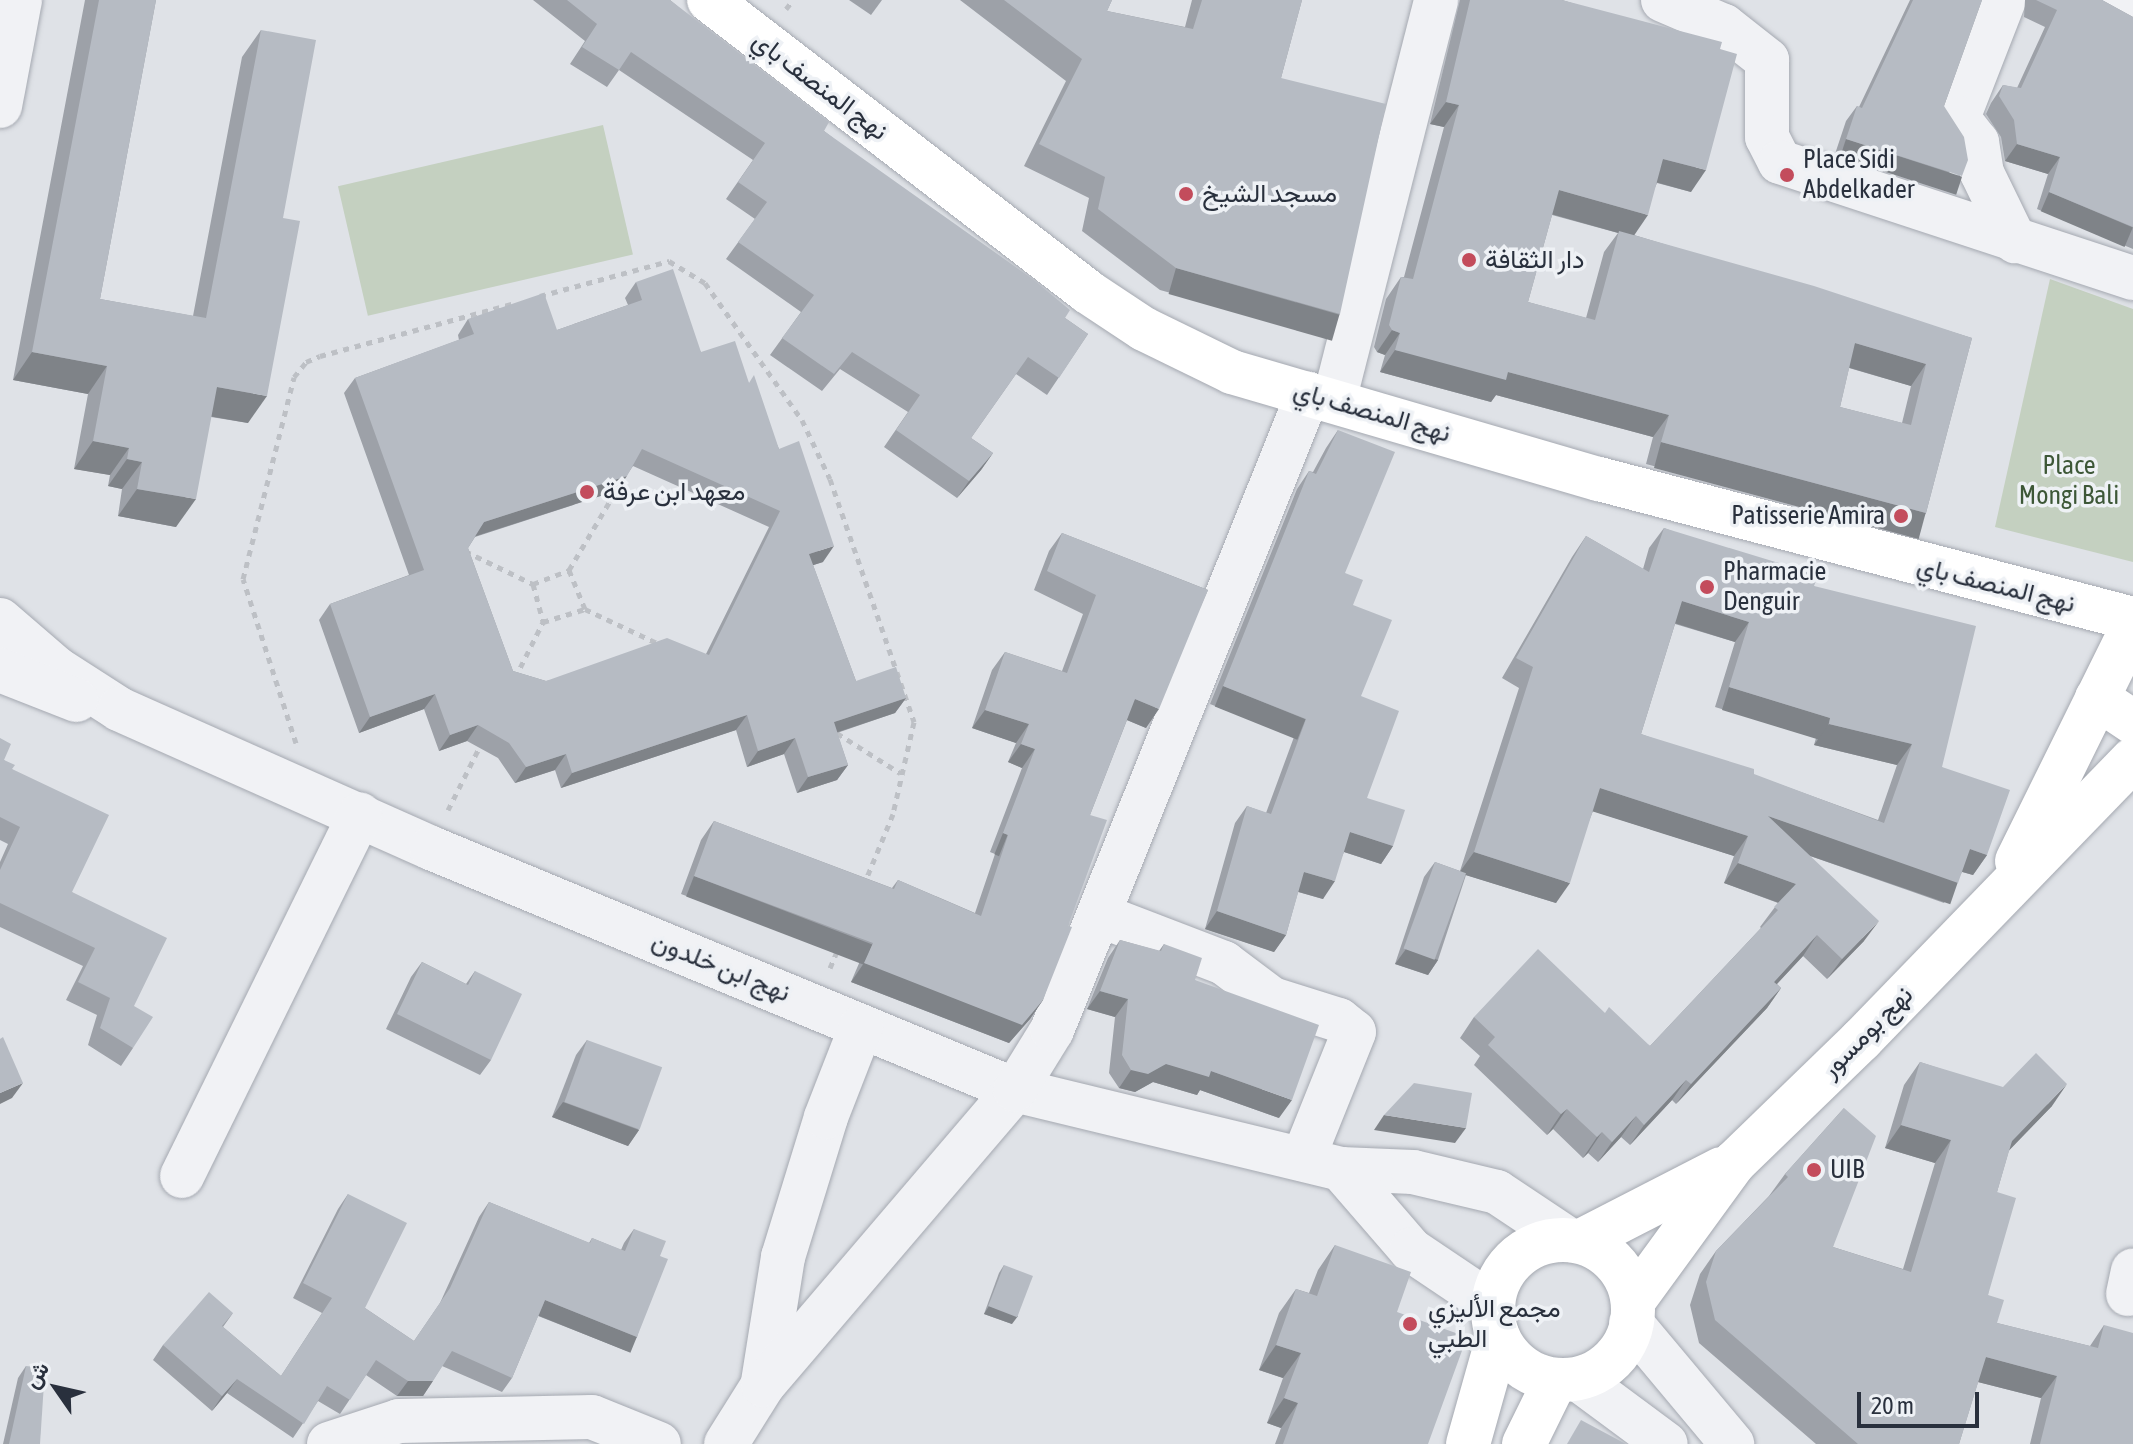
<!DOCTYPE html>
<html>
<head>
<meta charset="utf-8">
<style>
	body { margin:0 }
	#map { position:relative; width:2133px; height:1444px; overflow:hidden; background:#dfe2e7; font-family:"Asap Condensed",Vazirmatn,sans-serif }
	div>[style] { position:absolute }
	.green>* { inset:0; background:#c4d0c0; transform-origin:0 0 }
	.path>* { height:5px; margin-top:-2.5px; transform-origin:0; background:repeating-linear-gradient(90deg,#bdc0c5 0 6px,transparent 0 12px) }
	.roads { filter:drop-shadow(0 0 2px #a5a9b1) drop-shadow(0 0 2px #a5a9b1) }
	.minor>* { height:44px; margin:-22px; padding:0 22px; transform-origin:22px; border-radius:22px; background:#f1f2f5 }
	.major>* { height:44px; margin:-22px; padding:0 22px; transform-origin:22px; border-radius:22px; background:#fff }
	.major>.ring { margin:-22px; padding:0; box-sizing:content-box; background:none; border:44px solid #fff; border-radius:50% }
	.wall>* { inset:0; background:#9da1a8 }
	.shaded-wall>* { inset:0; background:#7f8388; transform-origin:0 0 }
	.building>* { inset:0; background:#b6bbc3; transform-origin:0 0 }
	.dots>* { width:22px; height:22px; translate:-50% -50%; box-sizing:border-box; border:4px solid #eef1f5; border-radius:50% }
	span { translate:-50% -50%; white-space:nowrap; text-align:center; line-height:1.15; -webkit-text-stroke:7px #eef1f5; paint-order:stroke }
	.street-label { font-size:26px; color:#29303d }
	.poi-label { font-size:26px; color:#29303d }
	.left { translate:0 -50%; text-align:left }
	.right { translate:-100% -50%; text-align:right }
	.park-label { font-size:26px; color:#3d5737 }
	.north { position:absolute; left:16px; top:1348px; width:80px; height:80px; -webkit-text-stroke:6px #eef1f5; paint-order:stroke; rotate:304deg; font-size:22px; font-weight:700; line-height:32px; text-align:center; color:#29303d }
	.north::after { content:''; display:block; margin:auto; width:28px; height:36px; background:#29303d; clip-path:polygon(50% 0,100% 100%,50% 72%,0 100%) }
	.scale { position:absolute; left:1857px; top:1392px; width:122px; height:36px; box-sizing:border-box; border:4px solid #29303d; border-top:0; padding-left:10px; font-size:24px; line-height:28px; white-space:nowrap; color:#29303d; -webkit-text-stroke:6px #eef1f5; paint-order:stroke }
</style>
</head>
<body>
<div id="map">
	<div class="green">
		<div style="left:603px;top:125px;width:133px;height:272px;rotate:77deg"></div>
		<div style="clip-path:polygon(2050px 279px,2133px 309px,2133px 562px,1995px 527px)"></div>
	</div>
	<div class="path">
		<div style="left:786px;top:9px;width:11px;rotate:-52deg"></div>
		<div style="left:540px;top:296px;width:134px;rotate:-15.2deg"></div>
		<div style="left:669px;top:261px;width:42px;rotate:31.4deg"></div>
		<div style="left:705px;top:283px;width:168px;rotate:54.7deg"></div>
		<div style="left:802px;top:420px;width:65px;rotate:64.6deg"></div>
		<div style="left:830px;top:479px;width:257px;rotate:70.9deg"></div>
		<div style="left:914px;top:722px;width:94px;rotate:102.9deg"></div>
		<div style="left:893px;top:814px;width:74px;rotate:112.4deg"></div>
		<div style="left:465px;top:551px;width:76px;rotate:25.9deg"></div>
		<div style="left:533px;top:584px;width:39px;rotate:-21deg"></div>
		<div style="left:569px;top:570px;width:92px;rotate:-59.3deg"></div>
		<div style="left:569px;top:570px;width:42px;rotate:67.7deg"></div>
		<div style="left:585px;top:609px;width:82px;rotate:25.3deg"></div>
		<div style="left:533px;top:584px;width:39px;rotate:75deg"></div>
		<div style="left:515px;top:678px;width:63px;rotate:-63.4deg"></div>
		<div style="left:543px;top:622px;width:44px;rotate:-17.2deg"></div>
		<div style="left:837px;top:733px;width:75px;rotate:32.4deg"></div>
		<div style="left:296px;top:743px;width:172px;rotate:-107.9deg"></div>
		<div style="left:243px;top:579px;width:208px;rotate:-75.8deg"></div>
		<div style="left:294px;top:377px;width:19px;rotate:-51deg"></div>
		<div style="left:306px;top:362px;width:15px;rotate:-23deg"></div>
		<div style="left:320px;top:356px;width:202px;rotate:-15.2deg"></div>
		<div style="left:448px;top:810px;width:74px;rotate:-63.4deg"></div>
		<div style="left:830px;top:968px;width:23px;rotate:-67deg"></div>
	</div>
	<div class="roads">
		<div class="minor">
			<div style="left:1663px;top:0;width:66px;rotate:23.1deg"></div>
			<div style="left:1724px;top:26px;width:55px;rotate:38.3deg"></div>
			<div style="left:1767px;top:60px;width:77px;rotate:90deg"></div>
			<div style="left:1767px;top:137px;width:28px;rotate:63deg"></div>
			<div style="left:1780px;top:162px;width:372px;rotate:18.2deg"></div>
			<div style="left:2004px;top:0;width:127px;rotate:111.3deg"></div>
			<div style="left:1958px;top:118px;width:31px;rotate:52deg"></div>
			<div style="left:1977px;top:142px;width:31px;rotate:81deg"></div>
			<div style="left:1982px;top:173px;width:76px;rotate:64.1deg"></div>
			<div style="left:2106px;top:0;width:30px;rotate:24deg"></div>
			<div style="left:0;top:106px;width:108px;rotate:-79.3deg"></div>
			<div style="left:1334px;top:401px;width:414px;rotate:-75.7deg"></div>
			<div style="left:0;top:620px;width:75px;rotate:40.7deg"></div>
			<div style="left:57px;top:669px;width:74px;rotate:32.8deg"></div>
			<div style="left:119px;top:709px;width:342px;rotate:24deg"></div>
			<div style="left:431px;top:848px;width:632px;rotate:22.51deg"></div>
			<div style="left:1015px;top:1090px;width:335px;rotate:13.6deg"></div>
			<div style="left:1341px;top:1169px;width:72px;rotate:2.4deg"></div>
			<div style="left:1413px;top:1172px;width:86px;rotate:13.4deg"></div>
			<div style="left:1497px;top:1192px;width:87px;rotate:33.7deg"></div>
			<div style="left:0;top:670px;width:82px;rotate:21.5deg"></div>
			<div style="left:1099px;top:915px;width:134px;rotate:21deg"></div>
			<div style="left:1224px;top:963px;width:60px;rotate:36.9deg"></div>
			<div style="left:1272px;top:999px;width:70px;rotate:17.4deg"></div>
			<div style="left:1339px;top:1020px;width:19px;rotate:39deg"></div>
			<div style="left:1354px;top:1032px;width:137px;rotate:111.9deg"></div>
			<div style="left:1341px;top:1169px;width:107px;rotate:49.2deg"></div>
			<div style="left:1411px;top:1250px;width:99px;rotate:33.9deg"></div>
			<div style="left:182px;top:1176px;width:403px;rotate:-63.8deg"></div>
			<div style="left:2128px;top:1294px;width:24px;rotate:-78deg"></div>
			<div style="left:1631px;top:1323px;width:158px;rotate:50.1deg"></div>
			<div style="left:1578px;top:1379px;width:109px;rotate:36.5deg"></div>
			<div style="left:763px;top:1382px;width:127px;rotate:-80.9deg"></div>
			<div style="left:783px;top:1257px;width:146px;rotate:-72.9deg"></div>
			<div style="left:826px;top:1117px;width:97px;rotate:-68.7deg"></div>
			<div style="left:329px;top:1444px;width:74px;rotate:-18.2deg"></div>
			<div style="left:399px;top:1421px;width:193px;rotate:-1.2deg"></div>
			<div style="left:592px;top:1417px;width:72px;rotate:21.9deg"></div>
			<div style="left:726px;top:1444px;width:70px;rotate:-57.9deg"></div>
			<div style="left:763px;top:1385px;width:388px;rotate:-49.5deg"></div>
			<div style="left:1015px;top:1090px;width:70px;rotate:-58.3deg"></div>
			<div style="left:1052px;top:1030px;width:686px;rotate:-68.07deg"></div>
		</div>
		<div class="major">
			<div style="left:709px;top:0;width:478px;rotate:37.6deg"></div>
			<div style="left:1088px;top:292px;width:67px;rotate:33.5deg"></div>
			<div style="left:1144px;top:329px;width:98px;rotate:26deg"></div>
			<div style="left:1232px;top:372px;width:382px;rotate:16.3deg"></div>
			<div style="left:1599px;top:479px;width:552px;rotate:14.69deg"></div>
			<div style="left:2097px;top:698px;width:43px;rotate:33.7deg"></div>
			<div style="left:2017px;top:861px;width:262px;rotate:-63.7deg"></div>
			<div class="ring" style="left:1493px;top:1240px;width:96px;height:96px"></div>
			<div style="left:1581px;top:1241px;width:157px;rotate:-27.2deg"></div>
			<div style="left:1634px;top:1300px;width:170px;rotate:-53.9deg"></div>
			<div style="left:1734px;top:1163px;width:177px;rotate:-44.1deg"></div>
			<div style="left:1861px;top:1040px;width:391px;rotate:-45.9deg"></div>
			<div style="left:1468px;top:1444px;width:111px;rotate:-74.3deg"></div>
			<div style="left:1524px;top:1444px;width:70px;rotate:-63.8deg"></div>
		</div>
	</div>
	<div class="wall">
		<div style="clip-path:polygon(85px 0,156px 0,100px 299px,193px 316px,242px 57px,261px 30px,283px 218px,248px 423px,211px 417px,176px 527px,118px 516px,122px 489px,108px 486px,110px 475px,74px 469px,88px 394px,13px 380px)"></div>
		<div style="clip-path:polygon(533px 0,670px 0,824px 131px,1065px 318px,1088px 334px,1047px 395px,1016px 374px,971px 438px,993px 453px,981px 470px,957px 498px,884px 447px,908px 412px,840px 369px,822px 391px,770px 355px,801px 312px,726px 259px,755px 219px,726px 199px,753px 160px,619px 70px,607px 87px,570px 64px,585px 41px)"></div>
		<div style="clip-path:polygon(849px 0,882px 0,871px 15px)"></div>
		<div style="clip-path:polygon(960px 0,1112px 0,1107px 11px,1185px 27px,1192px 0,1302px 0,1281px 78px,1340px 314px,1325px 336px,1160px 290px,1082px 231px,1089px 198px,1024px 166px,1066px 81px)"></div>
		<div style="clip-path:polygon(evenodd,1460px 0,1562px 0,1720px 49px,1691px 192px,1657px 183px,1634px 235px,1972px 338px,1926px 513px,1911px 535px,1646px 464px,1653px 437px,1496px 395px,1491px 402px,1380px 372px,1385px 355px,1377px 352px,1374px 347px,1386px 299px,1401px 277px,1404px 277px,1444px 127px,1430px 124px,1460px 0,1552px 215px,1618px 233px,1604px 252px,1586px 318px,1528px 302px,1552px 215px,1460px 0,1849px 368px,1911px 386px,1902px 423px,1840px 407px,1849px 368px)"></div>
		<div style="clip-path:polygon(1910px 0,1982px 0,1944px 106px,1951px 191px,1835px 154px,1846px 121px,1857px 106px,1859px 107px)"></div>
		<div style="clip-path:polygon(2025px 0,2102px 0,2133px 17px,2133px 249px,2037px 209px,2048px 174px,2005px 161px,2001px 137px,1986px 114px,1991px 103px,2003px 85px,2017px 88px,2045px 27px,2024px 17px)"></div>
		<div style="clip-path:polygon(evenodd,636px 282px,701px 352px,749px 383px,779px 449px,823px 562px,813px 565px,856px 681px,906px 698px,895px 713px,837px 733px,848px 765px,837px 780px,797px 793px,784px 754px,747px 767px,736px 730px,561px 788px,555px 770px,515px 783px,498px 758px,467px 741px,439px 751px,424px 709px,359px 733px,319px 620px,330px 604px,409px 575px,344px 393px,355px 378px,459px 340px,458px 335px,468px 319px,557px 330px,628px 305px,625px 298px,636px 282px,633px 466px,769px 527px,706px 654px,546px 681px,513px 671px,468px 548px,475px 537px,616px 491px,633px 466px)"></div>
		<div style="clip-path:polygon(1338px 430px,1345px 573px,1353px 605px,1361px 696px,1367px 798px,1393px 846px,1381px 864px,1344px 852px,1323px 899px,1298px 892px,1286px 935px,1274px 952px,1205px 929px,1235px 823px,1247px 806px,1266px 813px,1294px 737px,1210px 704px,1297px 489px,1309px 471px,1313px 472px,1326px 448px)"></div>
		<div style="clip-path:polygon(evenodd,1664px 528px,1814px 586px,1942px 767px,1987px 855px,1973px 875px,1962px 872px,1944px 903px,1810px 856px,1864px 941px,1827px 979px,1803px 956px,1777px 984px,1781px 988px,1767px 1008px,1676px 1104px,1672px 1100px,1630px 1145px,1621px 1137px,1598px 1162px,1588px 1153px,1583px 1158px,1553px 1129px,1547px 1135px,1474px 1065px,1480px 1056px,1460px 1038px,1474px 1017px,1605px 1013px,1650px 1046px,1761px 928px,1760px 927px,1778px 903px,1724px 883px,1734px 856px,1593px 811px,1556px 903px,1466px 875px,1438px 960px,1428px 975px,1395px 964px,1424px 877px,1435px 862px,1460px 871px,1519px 688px,1502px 678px,1572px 557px,1586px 536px,1643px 569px,1649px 548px,1664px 528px,1675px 624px,1735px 642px,1715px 707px,1816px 738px,1814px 745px,1897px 765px,1878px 820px,1641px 734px,1675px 624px)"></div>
		<div style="clip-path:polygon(1062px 533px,1208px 590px,1146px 728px,1127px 720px,1090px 815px,1068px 926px,1043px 1000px,1030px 1019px,1009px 1043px,851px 982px,860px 961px,681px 894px,701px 840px,714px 821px,892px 888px,898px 880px,975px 913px,995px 854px,990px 852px,1022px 768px,1008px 762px,1016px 743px,972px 728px,992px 670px,1005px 652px,1062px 671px,1083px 614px,1034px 590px,1049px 551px)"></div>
		<div style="clip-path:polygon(0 738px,4px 760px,12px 769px,72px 892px,134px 1006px,133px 1048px,121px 1066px,88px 1045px,97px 1015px,66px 1000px,83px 966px,0 927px,0 862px,8px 844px,0 840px)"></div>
		<div style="clip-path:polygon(1120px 940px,1159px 951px,1164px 944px,1195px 980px,1279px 1118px,1200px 1090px,1197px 1095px,1153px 1082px,1135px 1092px,1119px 1088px,1109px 1073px,1115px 1017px,1087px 1009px,1108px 958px)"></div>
		<div style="clip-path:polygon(422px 962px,466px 984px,475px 971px,491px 1060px,480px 1075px,386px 1029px,411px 977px)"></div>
		<div style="clip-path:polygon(587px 1040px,639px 1130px,628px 1146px,552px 1117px,576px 1055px)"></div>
		<div style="clip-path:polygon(1920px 1062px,2052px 1106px,2009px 1150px,1997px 1192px,1988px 1295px,1997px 1323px,2090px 1346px,2104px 1325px,2133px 1444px,2030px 1444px,2041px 1398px,1978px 1382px,1959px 1444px,1816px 1444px,1699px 1343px,1690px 1305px,1700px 1274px,1716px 1251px,1769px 1196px,1785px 1174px,1844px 1108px,1833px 1247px,1903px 1269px,1935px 1163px,1885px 1148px,1904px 1085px)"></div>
		<div style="clip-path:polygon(348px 1194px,365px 1308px,414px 1341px,440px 1303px,479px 1217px,489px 1202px,589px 1243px,592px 1238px,621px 1250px,624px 1243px,634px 1229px,660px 1256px,637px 1337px,627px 1351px,538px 1316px,512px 1378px,502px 1392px,442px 1366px,423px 1396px,397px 1396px,366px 1375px,340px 1414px,318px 1401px,293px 1438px,227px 1393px,212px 1411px,153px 1360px,163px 1345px,233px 1313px,223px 1327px,281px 1376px,322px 1313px,293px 1298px,338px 1209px)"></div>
		<div style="clip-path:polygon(1335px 1245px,1397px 1312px,1428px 1444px,1275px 1444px,1281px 1428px,1267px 1423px,1283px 1378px,1259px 1370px,1279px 1313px,1296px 1289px,1309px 1293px,1318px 1270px)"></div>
		<div style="clip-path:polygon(1004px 1265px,1012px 1324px,984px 1314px,999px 1273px)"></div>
		<div style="clip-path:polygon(26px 1366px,40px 1444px,3px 1444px,18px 1378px)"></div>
	</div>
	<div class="shaded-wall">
		<div style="clip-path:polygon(1446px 102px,1459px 105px,1444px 127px,1430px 124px)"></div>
		<div style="left:1846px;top:139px;width:122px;height:19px;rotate:18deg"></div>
		<div style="clip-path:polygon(2017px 144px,2060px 157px,2048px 174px,2005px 161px)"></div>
		<div style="clip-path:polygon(1663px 159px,1706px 170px,1691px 192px,1648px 180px)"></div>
		<div style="clip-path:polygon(1559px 190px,1648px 215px,1633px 237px,1544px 212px)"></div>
		<div style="left:2049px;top:192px;width:91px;height:21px;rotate:23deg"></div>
		<div style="left:1176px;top:268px;width:170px;height:27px;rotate:16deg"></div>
		<div style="clip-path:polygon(1392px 330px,1400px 333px,1385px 355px,1377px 352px)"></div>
		<div style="clip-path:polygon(1855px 343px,1926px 364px,1911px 386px,1840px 365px)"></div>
		<div style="clip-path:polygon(1395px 350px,1508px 372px,1669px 415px,1653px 437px,1496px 395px,1491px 402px,1380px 372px)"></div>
		<div style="clip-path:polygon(32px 352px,107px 366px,88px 394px,13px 380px)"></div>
		<div style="clip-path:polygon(217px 387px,267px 396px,248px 423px,197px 414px)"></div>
		<div style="clip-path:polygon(93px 441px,129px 448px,110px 475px,74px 469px)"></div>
		<div style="left:1661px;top:442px;width:274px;height:27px;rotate:15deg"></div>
		<div style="clip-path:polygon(993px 453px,981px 470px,957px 498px,969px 481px)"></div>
		<div style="clip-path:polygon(127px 459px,142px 462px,122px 489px,108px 486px)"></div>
		<div style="clip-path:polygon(627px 476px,616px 491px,473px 537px,484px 522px)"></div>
		<div style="clip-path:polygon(137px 489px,196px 499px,176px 527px,118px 516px)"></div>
		<div style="clip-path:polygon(834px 546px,823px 562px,798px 570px,809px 554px)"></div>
		<div style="clip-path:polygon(1682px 601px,1749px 622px,1735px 642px,1668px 621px)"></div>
		<div style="left:1223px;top:686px;width:89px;height:22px;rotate:22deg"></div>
		<div style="left:1729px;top:687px;width:106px;height:24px;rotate:17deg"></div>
		<div style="clip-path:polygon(435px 694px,424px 709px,359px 733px,370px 717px)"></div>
		<div style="clip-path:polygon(906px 698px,895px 713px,823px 737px,834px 722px)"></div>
		<div style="clip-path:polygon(1135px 699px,1159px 709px,1146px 728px,1122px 718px)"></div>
		<div style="clip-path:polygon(985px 710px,1029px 724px,1016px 743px,972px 728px)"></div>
		<div style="clip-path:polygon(747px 715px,736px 730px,561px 788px,572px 773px)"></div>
		<div style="clip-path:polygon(1829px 724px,1912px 744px,1897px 765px,1814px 745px)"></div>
		<div style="clip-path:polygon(478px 725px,467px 741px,439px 751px,450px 735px)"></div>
		<div style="clip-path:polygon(795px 738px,784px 754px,747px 767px,758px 751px)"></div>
		<div style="clip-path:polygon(1021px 744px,1035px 749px,1022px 768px,1008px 762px)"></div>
		<div style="clip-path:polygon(566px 754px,555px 770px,515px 783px,526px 767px)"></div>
		<div style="clip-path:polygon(848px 765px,837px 780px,797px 793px,808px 777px)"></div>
		<div style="clip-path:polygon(1600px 788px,1748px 836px,1734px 856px,1585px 809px)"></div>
		<div style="left:1768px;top:816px;width:201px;height:24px;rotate:19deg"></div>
		<div style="clip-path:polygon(1350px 832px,1393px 846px,1381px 864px,1338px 850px)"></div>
		<div style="left:1003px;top:833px;width:5px;height:23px;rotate:22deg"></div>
		<div style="clip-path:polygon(1970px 849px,1987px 855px,1973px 875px,1956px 870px)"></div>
		<div style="clip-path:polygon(1474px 852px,1570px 883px,1556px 903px,1459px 873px)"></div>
		<div style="clip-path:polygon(1738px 863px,1796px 884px,1782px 904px,1724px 883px)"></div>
		<div style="clip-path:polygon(1304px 872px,1335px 881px,1323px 899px,1292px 890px)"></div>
		<div style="left:694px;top:876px;width:191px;height:22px;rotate:21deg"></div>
		<div style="clip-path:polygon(1217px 911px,1286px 935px,1274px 952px,1205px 929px)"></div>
		<div style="clip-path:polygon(1879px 921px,1864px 941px,1827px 979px,1842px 959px)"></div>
		<div style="clip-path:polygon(1817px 935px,1803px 956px,1760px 1002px,1774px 982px)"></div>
		<div style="clip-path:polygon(1406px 949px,1438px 960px,1428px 975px,1395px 964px)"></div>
		<div style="clip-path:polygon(864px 963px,1043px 1000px,1030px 1019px,1009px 1043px,851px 982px)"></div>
		<div style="clip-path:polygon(1781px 988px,1767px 1008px,1676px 1104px,1691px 1084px)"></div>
		<div style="clip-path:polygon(1100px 991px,1128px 999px,1115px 1017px,1087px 1009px)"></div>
		<div style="clip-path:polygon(1166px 1064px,1211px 1071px,1292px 1100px,1279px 1118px,1200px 1090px,1197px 1095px,1153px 1082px,1135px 1092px,1119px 1088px,1131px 1070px)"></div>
		<div style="clip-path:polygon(1686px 1080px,1672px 1100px,1630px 1145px,1644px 1125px)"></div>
		<div style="clip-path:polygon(23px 1083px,12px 1098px,0 1104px,0 1093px)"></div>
		<div style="clip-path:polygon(2067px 1084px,2052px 1106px,1996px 1164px,2012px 1141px)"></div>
		<div style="clip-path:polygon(563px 1102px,639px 1130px,628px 1146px,552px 1117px)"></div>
		<div style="clip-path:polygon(1567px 1109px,1553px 1129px,1547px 1135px,1561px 1114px)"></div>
		<div style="clip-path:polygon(1384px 1115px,1466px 1128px,1455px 1143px,1374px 1130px)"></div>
		<div style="clip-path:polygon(1636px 1116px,1621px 1137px,1598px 1162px,1612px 1142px)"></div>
		<div style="clip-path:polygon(1901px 1125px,1951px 1140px,1935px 1163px,1885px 1148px)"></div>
		<div style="clip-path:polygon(1602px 1132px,1588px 1153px,1583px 1158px,1597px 1137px)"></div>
		<div style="left:545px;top:1300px;width:99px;height:17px;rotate:22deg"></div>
		<div style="clip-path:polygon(989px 1306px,1018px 1316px,1012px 1324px,984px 1314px)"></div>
		<div style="clip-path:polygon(1276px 1345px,1301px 1353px,1283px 1378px,1259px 1370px)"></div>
		<div style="clip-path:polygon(1986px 1357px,2057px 1376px,2041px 1398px,1970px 1380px)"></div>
		<div style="clip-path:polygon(237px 1379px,227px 1393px,212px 1411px,222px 1396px)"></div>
		<div style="clip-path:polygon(408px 1381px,433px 1381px,423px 1396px,397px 1396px)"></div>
		<div style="clip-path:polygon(1284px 1398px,1298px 1403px,1281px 1428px,1267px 1423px)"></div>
	</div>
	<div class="building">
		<div style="clip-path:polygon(99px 0,156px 0,100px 299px,206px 318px,261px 30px,316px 40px,283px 218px,300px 221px,267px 396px,217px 387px,196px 499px,137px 489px,142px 462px,127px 459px,129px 448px,93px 441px,107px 366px,32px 352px)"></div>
		<div style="clip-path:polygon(567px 0,670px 0,829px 122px,824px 131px,1034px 280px,1070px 310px,1065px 318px,1088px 334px,1059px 378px,1028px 357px,971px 438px,993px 453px,969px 481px,896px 430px,920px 395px,852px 352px,834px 374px,782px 338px,814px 295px,738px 242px,767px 202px,738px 182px,765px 143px,631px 52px,619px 70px,582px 47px,597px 24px)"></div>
		<div style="clip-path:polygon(1004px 0,1112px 0,1107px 11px,1193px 29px,1202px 0,1302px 0,1281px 78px,1386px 104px,1340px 314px,1176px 268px,1098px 209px,1105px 177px,1039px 144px,1082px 59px)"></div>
		<div style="clip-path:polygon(evenodd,1470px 0,1562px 0,1722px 42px,1720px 49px,1737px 54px,1706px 170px,1663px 159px,1648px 215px,1559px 190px,1528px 302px,1595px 320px,1619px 231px,1814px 286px,1972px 338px,1926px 513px,1661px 442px,1669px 415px,1508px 372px,1506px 380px,1395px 350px,1400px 333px,1392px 330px,1389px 325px,1401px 277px,1413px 279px,1459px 105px,1446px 102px,1470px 0,1855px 343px,1926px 364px,1911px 425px,1840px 407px,1855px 343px)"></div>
		<div style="clip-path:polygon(1913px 0,1982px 0,1944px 106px,1964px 137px,1968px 160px,1962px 176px,1846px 139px,1857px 106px,1862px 108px)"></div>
		<div style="clip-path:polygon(2036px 0,2102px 0,2133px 17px,2133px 227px,2049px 192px,2060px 157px,2017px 144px,2014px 120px,1999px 96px,2003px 85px,2021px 88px,2057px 10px)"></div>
		<div style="clip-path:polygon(evenodd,673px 269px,701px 352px,735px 341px,749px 383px,754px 375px,779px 449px,799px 441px,834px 546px,809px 554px,856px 681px,896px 667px,906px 698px,834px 722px,848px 765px,808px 777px,795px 738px,758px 751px,747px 715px,572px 773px,566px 754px,526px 767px,509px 743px,478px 725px,450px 735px,435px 694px,370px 717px,330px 604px,424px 570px,355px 378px,474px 334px,468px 319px,544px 293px,557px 330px,642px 300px,636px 282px,673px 269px,642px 449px,780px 511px,709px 655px,667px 638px,546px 681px,513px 671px,468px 548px,484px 522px,627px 476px,642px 449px)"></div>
		<div style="clip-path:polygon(1338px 430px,1395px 452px,1345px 573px,1363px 580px,1353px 605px,1392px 620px,1361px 696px,1399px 711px,1367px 798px,1405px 810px,1393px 846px,1350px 832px,1335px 881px,1304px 872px,1286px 935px,1217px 911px,1247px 806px,1271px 814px,1306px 719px,1223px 686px,1309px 471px,1316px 474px)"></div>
		<div style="clip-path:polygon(evenodd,1664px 528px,1818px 575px,1814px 586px,1976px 626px,1942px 767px,2010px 790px,1987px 855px,1970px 849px,1958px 883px,1768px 816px,1879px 921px,1842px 959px,1817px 935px,1774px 982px,1781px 988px,1691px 1084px,1686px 1080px,1644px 1125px,1636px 1116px,1612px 1142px,1602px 1132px,1597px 1137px,1567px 1109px,1561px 1114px,1488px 1045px,1495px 1037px,1474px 1017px,1538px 949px,1605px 1013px,1609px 1007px,1650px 1046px,1778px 910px,1774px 907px,1796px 884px,1738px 863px,1748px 836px,1600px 788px,1570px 883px,1474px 852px,1533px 667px,1516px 658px,1586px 536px,1649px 572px,1664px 528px,1682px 601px,1749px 622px,1729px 687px,1830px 718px,1829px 724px,1912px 744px,1884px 823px,1754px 774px,1754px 769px,1641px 734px,1682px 601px)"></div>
		<div style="clip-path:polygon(1062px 533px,1208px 590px,1159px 709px,1135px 699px,1090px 815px,1107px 820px,1068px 926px,1072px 927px,1043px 1000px,1022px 1025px,864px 963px,873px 943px,694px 876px,714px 821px,894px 889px,898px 880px,981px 916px,1008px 835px,1003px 833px,1035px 749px,1021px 744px,1029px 724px,985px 710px,1005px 652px,1067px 673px,1096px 595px,1047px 571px)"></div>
		<div style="clip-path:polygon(0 738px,11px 744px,4px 760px,15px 765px,12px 769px,109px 815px,72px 892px,167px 938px,134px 1006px,153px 1017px,133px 1048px,100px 1028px,110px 998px,78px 982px,95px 948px,0 903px,0 870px,20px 827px,0 817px)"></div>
		<div style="left:1435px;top:862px;width:33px;height:92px;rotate:20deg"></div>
		<div style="clip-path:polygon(1120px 940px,1161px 951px,1164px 944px,1202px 958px,1195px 980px,1319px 1025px,1292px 1100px,1211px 1071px,1209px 1077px,1166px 1064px,1148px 1074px,1131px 1070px,1122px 1055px,1128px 999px,1100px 991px)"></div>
		<div style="clip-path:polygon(422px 962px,468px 985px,475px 971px,522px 994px,491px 1060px,397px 1014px)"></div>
		<div style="clip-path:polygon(3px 1037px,23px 1083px,0 1093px,0 1039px)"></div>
		<div style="left:587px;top:1040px;width:80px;height:66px;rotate:20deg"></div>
		<div style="clip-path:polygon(2036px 1053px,2067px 1084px,2012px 1141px,1997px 1192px,2016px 1198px,1988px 1295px,2004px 1300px,1997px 1323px,2098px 1348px,2104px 1325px,2133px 1333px,2133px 1444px,2040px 1444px,2057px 1376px,1986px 1357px,1959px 1444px,1858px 1444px,1715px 1320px,1706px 1282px,1716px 1251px,1788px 1177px,1785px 1174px,1844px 1108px,1876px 1136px,1833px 1247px,1911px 1272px,1951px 1140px,1901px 1125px,1920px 1062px,2003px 1087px)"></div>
		<div style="clip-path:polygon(1414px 1083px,1472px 1093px,1466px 1128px,1384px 1115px)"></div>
		<div style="clip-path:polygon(348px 1194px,407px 1223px,365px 1308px,414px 1341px,450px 1288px,489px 1202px,590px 1243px,592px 1238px,625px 1251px,634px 1229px,666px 1241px,660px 1256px,668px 1259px,637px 1337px,545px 1300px,512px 1378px,452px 1351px,433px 1381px,408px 1381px,376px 1360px,350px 1400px,327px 1386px,304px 1424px,237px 1379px,222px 1396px,163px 1345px,209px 1292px,233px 1313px,222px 1326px,281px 1376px,332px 1298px,303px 1283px)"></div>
		<div style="clip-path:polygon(1335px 1245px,1411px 1272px,1397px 1312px,1467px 1337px,1428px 1444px,1283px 1444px,1298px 1403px,1284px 1398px,1301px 1353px,1276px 1345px,1296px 1289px,1317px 1296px)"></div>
		<div style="left:1004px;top:1265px;width:31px;height:44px;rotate:21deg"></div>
		<div style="clip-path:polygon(26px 1366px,45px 1368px,40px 1444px,9px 1444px)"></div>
		<div style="clip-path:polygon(1581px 1420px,1626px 1444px,1567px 1444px)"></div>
	</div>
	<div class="dots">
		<div style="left:1787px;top:175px;background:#c34c5c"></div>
		<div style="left:1186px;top:194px;background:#c34c5c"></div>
		<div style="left:1469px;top:260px;background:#c34c5c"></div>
		<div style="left:587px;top:492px;background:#c34c5c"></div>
		<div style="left:1901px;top:516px;background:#c34c5c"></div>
		<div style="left:1707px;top:587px;background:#c34c5c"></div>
		<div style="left:1814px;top:1170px;background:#c34c5c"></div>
		<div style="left:1410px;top:1324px;background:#c34c5c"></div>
	</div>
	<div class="street-label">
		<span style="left:820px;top:86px;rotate:37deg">نهج المنصف باي</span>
		<span style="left:1372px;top:412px;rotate:16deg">نهج المنصف باي</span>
		<span style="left:1996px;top:585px;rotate:14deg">نهج المنصف باي</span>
		<span style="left:721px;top:967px;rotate:22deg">نهج ابن خلدون</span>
		<span style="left:1867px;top:1032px;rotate:-45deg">نهج بومسور</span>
	</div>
	<div class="poi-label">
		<span class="left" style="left:1803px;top:175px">Place Sidi<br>Abdelkader</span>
		<span class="left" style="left:1202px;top:194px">مسجد الشيخ</span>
		<span class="left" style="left:1485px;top:260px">دار الثقافة</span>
		<span class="left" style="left:603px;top:492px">معهد ابن عرفة</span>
		<span class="right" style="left:1885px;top:516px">Patisserie Amira</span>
		<span class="left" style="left:1723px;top:587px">Pharmacie<br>Denguir</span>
		<span class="left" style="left:1830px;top:1170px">UIB</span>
		<span class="left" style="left:1428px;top:1324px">مجمع الأليزي<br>الطبي</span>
	</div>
	<div class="park-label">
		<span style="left:2069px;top:481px">Place<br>Mongi Bali</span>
	</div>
	<div class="north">ش</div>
	<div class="scale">20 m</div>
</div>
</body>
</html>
